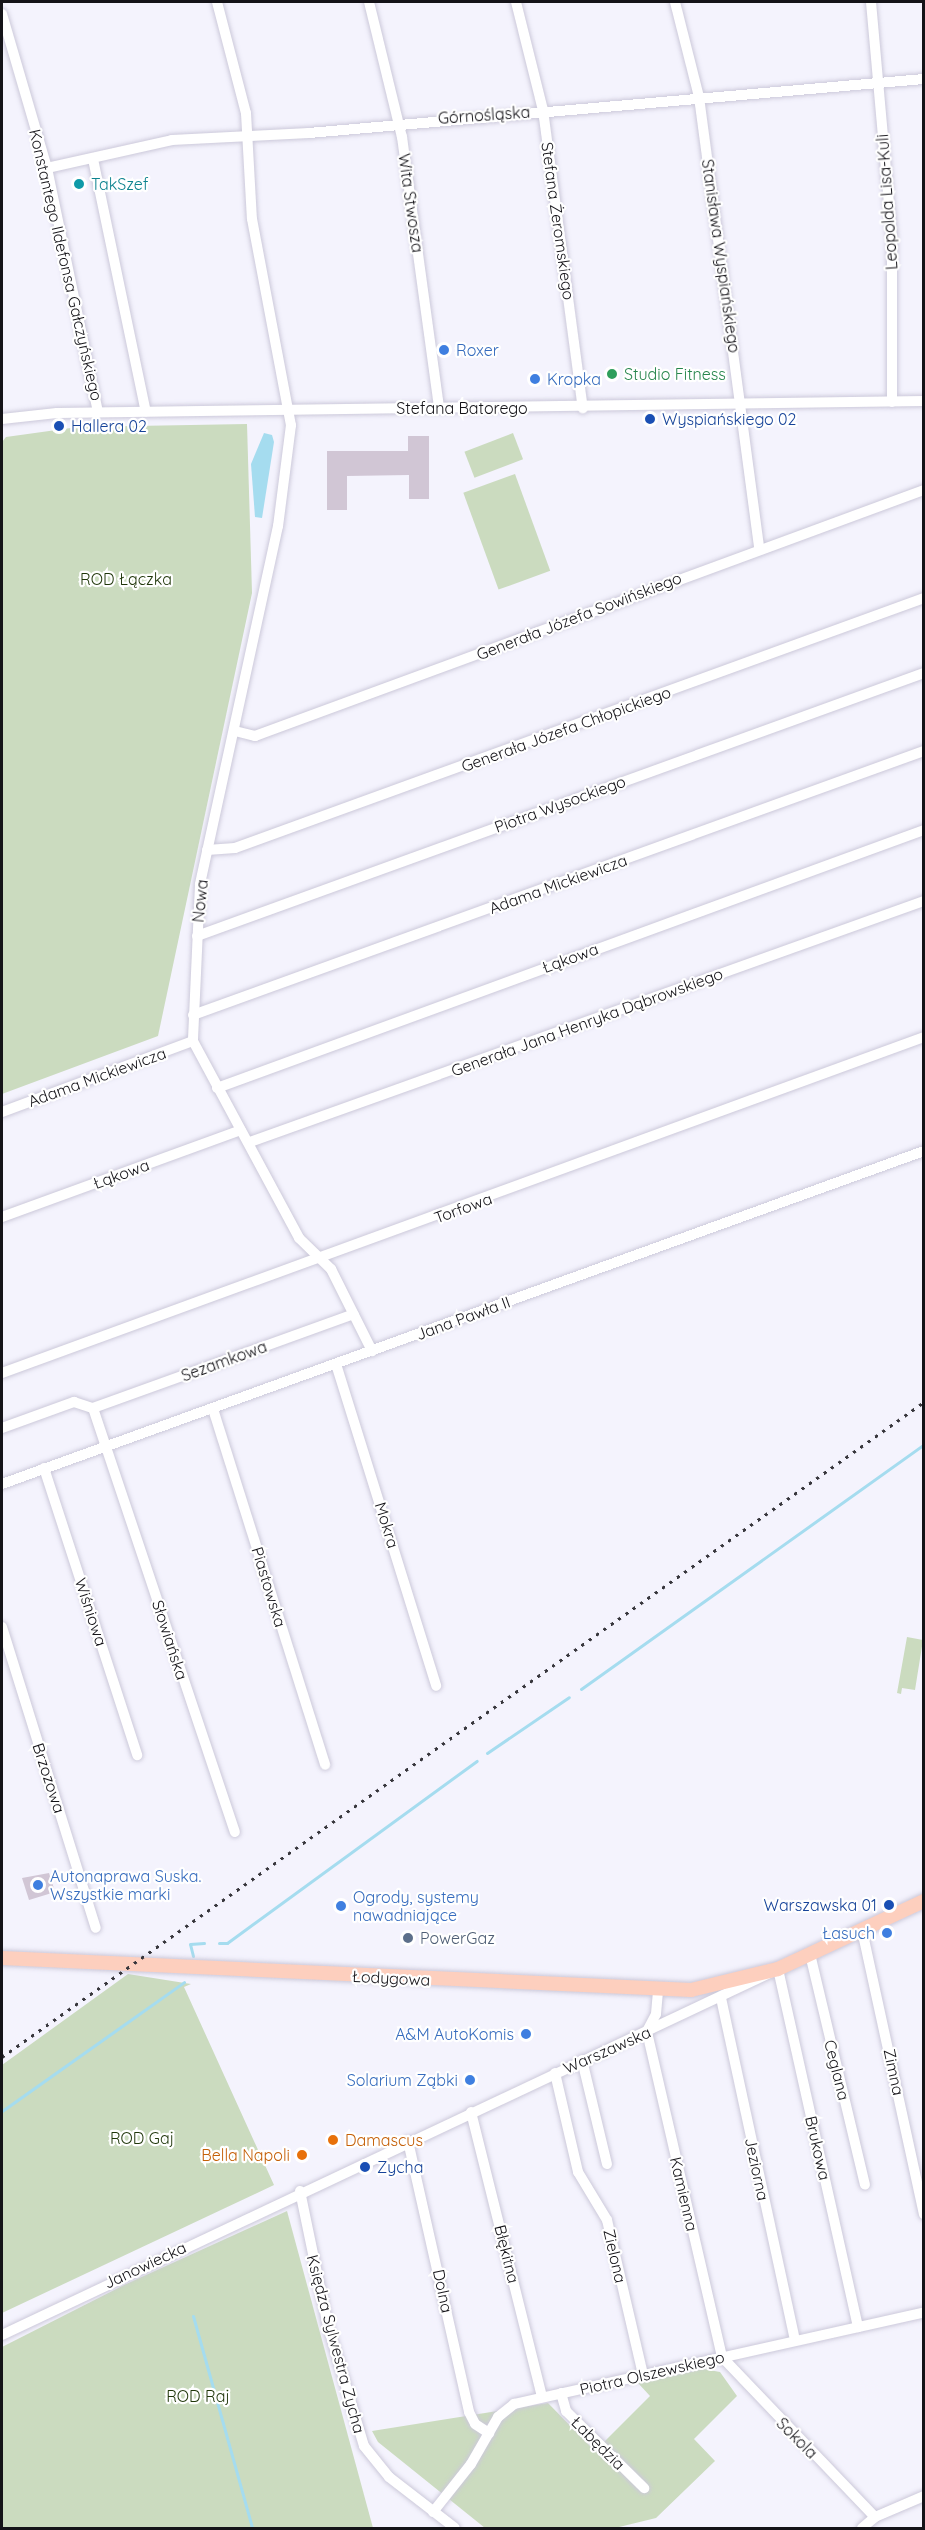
<!DOCTYPE html>
<html>
<head>
<meta charset="utf-8">
<style>
	body { margin:0 }
	#map { position:relative; width:925px; height:2530px; overflow:hidden; background:#f4f3fd; font-family:Quicksand,sans-serif }
	div>[style] { position:absolute }
	.green>* { inset:0; background:#cbdbbf; transform-origin:0 0 }
	.water>* { inset:0; background:#a5dcef }
	.stream>* { height:3px; margin:-1.5px; padding:0 1.5px; transform-origin:1.5px; border-radius:1.5px; background:#a5dcef }
	.building>* { inset:0; background:#d1c6d5 }
	.roads { filter:drop-shadow(0 0 2px #ccc9da) drop-shadow(0 0 2px #ccc9da) }
	.minor>* { height:10px; margin:-5px; padding:0 5px; transform-origin:5px; border-radius:5px; background:#fff }
	.major>* { height:14px; margin:-7px; padding:0 7px; transform-origin:7px; border-radius:7px; background:#fdcfbe }
	.rail>* { height:3px; margin-top:-1.5px; transform-origin:0; background:repeating-linear-gradient(90deg,#37363c 0 3px,transparent 0 9px) }
	.dots>* { width:16px; height:16px; translate:-50% -50%; box-sizing:border-box; border:3px solid #fff; border-radius:50% }
	span { translate:-50% -50%; white-space:nowrap; text-align:center; line-height:1.15; -webkit-text-stroke:4.5px #fff; paint-order:stroke }
	.street-label { font-size:16px; color:#141318 }
	.culture-label { font-size:16px; color:#0d838f }
	.left { translate:0 -50%; text-align:left }
	.shop-label { font-size:16px; color:#366cbe }
	.right { translate:-100% -50%; text-align:right }
	.leisure-label { font-size:16px; color:#27864d }
	.transit-label { font-size:16px; color:#164399 }
	.park-label { font-size:16px; color:#1f3609 }
	.service-label { font-size:16px; color:#4e5e75 }
	.food-label { font-size:16px; color:#c56008 }
	.frame { position:absolute; inset:0; border:3px solid #141318; pointer-events:none }
</style>
</head>
<body>
<div id="map">
	<div class="green">
		<div style="clip-path:polygon(247px 424px,252px 593px,158px 1036px,2px 1094px,2px 442px,6px 437px,78px 427px)"></div>
		<div style="left:513px;top:433px;width:28px;height:52px;rotate:69deg"></div>
		<div style="left:515px;top:474px;width:103px;height:55px;rotate:70deg"></div>
		<div style="clip-path:polygon(907px 1637px,923px 1640px,915px 1690px,902px 1688px,901px 1694px,897px 1693px)"></div>
		<div style="clip-path:polygon(128px 1974px,191px 1984px,184px 1987px,274px 2185px,2px 2313px,2px 2065px)"></div>
		<div style="clip-path:polygon(287px 2211px,373px 2528px,2px 2528px,2px 2347px,124px 2285px)"></div>
		<div style="clip-path:polygon(704px 2369px,720px 2372px,737px 2396px,694px 2439px,715px 2461px,656px 2518px,615px 2528px,485px 2528px,378px 2442px,372px 2431px,548px 2403px,595px 2451px,650px 2396px,638px 2383px)"></div>
	</div>
	<div class="water">
		<div style="clip-path:polygon(264px 433px,272px 435px,274px 442px,262px 518px,255px 517px,251px 464px)"></div>
	</div>
	<div class="stream">
		<div style="left:581px;top:1689px;width:422px;rotate:-35.5deg"></div>
		<div style="left:487px;top:1753px;width:99px;rotate:-34.3deg"></div>
		<div style="left:219px;top:1943px;width:8px"></div>
		<div style="left:227px;top:1943px;width:309px;rotate:-36.1deg"></div>
		<div style="left:193px;top:1956px;width:12px;rotate:-104deg"></div>
		<div style="left:190px;top:1944px;width:14px;rotate:-4deg"></div>
		<div style="left:2px;top:2111px;width:223px;rotate:-35.3deg"></div>
		<div style="left:193px;top:2316px;width:220px;rotate:74.4deg"></div>
	</div>
	<div class="building">
		<div style="clip-path:polygon(408px 436px,429px 436px,429px 499px,409px 499px,409px 475px,347px 476px,347px 510px,327px 510px,327px 451px,408px 451px)"></div>
		<div style="clip-path:polygon(49px 1873px,55px 1892px,29px 1900px,22px 1878px)"></div>
	</div>
	<div class="roads">
		<div class="minor">
			<div style="left:217px;top:2px;width:115px;rotate:75.4deg"></div>
			<div style="left:246px;top:113px;width:106px;rotate:86.8deg"></div>
			<div style="left:252px;top:219px;width:210px;rotate:79.3deg"></div>
			<div style="left:291px;top:425px;width:102px;rotate:97.3deg"></div>
			<div style="left:278px;top:526px;width:367px;rotate:102.3deg"></div>
			<div style="left:200px;top:885px;width:156px;rotate:92.6deg"></div>
			<div style="left:193px;top:1041px;width:224px;rotate:61.7deg"></div>
			<div style="left:299px;top:1238px;width:45px;rotate:44.1deg"></div>
			<div style="left:331px;top:1269px;width:92px;rotate:63.4deg"></div>
			<div style="left:369px;top:2px;width:139px;rotate:76.3deg"></div>
			<div style="left:402px;top:137px;width:274px;rotate:82.2deg"></div>
			<div style="left:516px;top:2px;width:111px;rotate:76deg"></div>
			<div style="left:543px;top:110px;width:301px;rotate:82.4deg"></div>
			<div style="left:675px;top:2px;width:98px;rotate:75.8deg"></div>
			<div style="left:699px;top:97px;width:455px;rotate:82.4deg"></div>
			<div style="left:871px;top:2px;width:235px;rotate:84.9deg"></div>
			<div style="left:892px;top:236px;width:166px;rotate:90deg"></div>
			<div style="left:2px;top:14px;width:160px;rotate:73.7deg"></div>
			<div style="left:47px;top:168px;width:250px;rotate:78.2deg"></div>
			<div style="left:93px;top:159px;width:258px;rotate:78.2deg"></div>
			<div style="left:47px;top:168px;width:128px;rotate:-12.6deg"></div>
			<div style="left:172px;top:140px;width:137px;rotate:-2.9deg"></div>
			<div style="left:309px;top:133px;width:617px;rotate:-5.02deg"></div>
			<div style="left:2px;top:419px;width:55px;rotate:-6.2deg"></div>
			<div style="left:57px;top:413px;width:867px;rotate:-0.79deg"></div>
			<div style="left:235px;top:731px;width:21px;rotate:14deg"></div>
			<div style="left:255px;top:736px;width:713px;rotate:-20.19deg"></div>
			<div style="left:207px;top:850px;width:28px;rotate:-4deg"></div>
			<div style="left:235px;top:848px;width:733px;rotate:-19.94deg"></div>
			<div style="left:197px;top:936px;width:773px;rotate:-19.89deg"></div>
			<div style="left:193px;top:1015px;width:777px;rotate:-19.86deg"></div>
			<div style="left:217px;top:1088px;width:753px;rotate:-20.05deg"></div>
			<div style="left:2px;top:1112px;width:204px;rotate:-20.4deg"></div>
			<div style="left:250px;top:1142px;width:716px;rotate:-19.68deg"></div>
			<div style="left:2px;top:1217px;width:254px;rotate:-20deg"></div>
			<div style="left:336px;top:1364px;width:337px;rotate:72.7deg"></div>
			<div style="left:2px;top:1373px;width:981px;rotate:-20.02deg"></div>
			<div style="left:93px;top:1408px;width:277px;rotate:-19.8deg"></div>
			<div style="left:213px;top:1409px;width:373px;rotate:72.5deg"></div>
			<div style="left:2px;top:1428px;width:77px;rotate:-19.9deg"></div>
			<div style="left:74px;top:1402px;width:20px;rotate:18deg"></div>
			<div style="left:93px;top:1408px;width:447px;rotate:71.5deg"></div>
			<div style="left:44px;top:1468px;width:302px;rotate:72deg"></div>
			<div style="left:2px;top:1484px;width:980px;rotate:-19.86deg"></div>
			<div style="left:2px;top:1627px;width:315px;rotate:72.7deg"></div>
			<div style="left:862px;top:1930px;width:291px;rotate:77.7deg"></div>
			<div style="left:810px;top:1954px;width:237px;rotate:76.6deg"></div>
			<div style="left:721px;top:1998px;width:350px;rotate:77.8deg"></div>
			<div style="left:647px;top:2031px;width:19px;rotate:-62deg"></div>
			<div style="left:656px;top:2014px;width:25px;rotate:-85deg"></div>
			<div style="left:647px;top:2032px;width:334px;rotate:77deg"></div>
			<div style="left:722px;top:2357px;width:221px;rotate:46.3deg"></div>
			<div style="left:582px;top:2060px;width:107px;rotate:76.5deg"></div>
			<div style="left:555px;top:2073px;width:102px;rotate:76.9deg"></div>
			<div style="left:578px;top:2172px;width:56px;rotate:58.9deg"></div>
			<div style="left:607px;top:2220px;width:159px;rotate:76.9deg"></div>
			<div style="left:471px;top:2112px;width:294px;rotate:76deg"></div>
			<div style="left:408px;top:2141px;width:278px;rotate:77.3deg"></div>
			<div style="left:469px;top:2412px;width:13px;rotate:63deg"></div>
			<div style="left:475px;top:2424px;width:17px;rotate:33deg"></div>
			<div style="left:300px;top:2191px;width:138px;rotate:78.3deg"></div>
			<div style="left:328px;top:2326px;width:125px;rotate:73.3deg"></div>
			<div style="left:364px;top:2446px;width:40px;rotate:51deg"></div>
			<div style="left:389px;top:2477px;width:83px;rotate:37.7deg"></div>
			<div style="left:2px;top:2335px;width:858px;rotate:-25.25deg"></div>
			<div style="left:778px;top:1969px;width:367px;rotate:77.4deg"></div>
			<div style="left:561px;top:2393px;width:19px;rotate:74deg"></div>
			<div style="left:566px;top:2411px;width:110px;rotate:44.6deg"></div>
			<div style="left:433px;top:2512px;width:61px;rotate:-51.6deg"></div>
			<div style="left:471px;top:2464px;width:54px;rotate:-60.1deg"></div>
			<div style="left:498px;top:2417px;width:21px;rotate:-39deg"></div>
			<div style="left:514px;top:2404px;width:420px;rotate:-12.6deg"></div>
			<div style="left:862px;top:2528px;width:17px;rotate:-40deg"></div>
			<div style="left:875px;top:2517px;width:53px;rotate:-23.2deg"></div>
		</div>
		<div class="major">
			<div style="left:2px;top:1958px;width:690px;rotate:2.66deg"></div>
			<div style="left:691px;top:1990px;width:89px;rotate:-13.6deg"></div>
			<div style="left:778px;top:1969px;width:161px;rotate:-25deg"></div>
		</div>
	</div>
	<div class="rail">
		<div style="left:2px;top:2057px;width:1131px;rotate:-35.39deg"></div>
	</div>
	<div class="dots">
		<div style="left:79px;top:184px;background:#0f9aa8"></div>
		<div style="left:444px;top:350px;background:#3f7fe0"></div>
		<div style="left:612px;top:374px;background:#2e9e5b"></div>
		<div style="left:535px;top:379px;background:#3f7fe0"></div>
		<div style="left:650px;top:419px;background:#1a4fb4"></div>
		<div style="left:59px;top:426px;background:#1a4fb4"></div>
		<div style="left:38px;top:1885px;background:#3f7fe0"></div>
		<div style="left:889px;top:1905px;background:#1a4fb4"></div>
		<div style="left:341px;top:1906px;background:#3f7fe0"></div>
		<div style="left:887px;top:1933px;background:#3f7fe0"></div>
		<div style="left:408px;top:1938px;background:#5c6f8a"></div>
		<div style="left:526px;top:2034px;background:#3f7fe0"></div>
		<div style="left:470px;top:2080px;background:#3f7fe0"></div>
		<div style="left:333px;top:2140px;background:#e8710a"></div>
		<div style="left:302px;top:2155px;background:#e8710a"></div>
		<div style="left:365px;top:2167px;background:#1a4fb4"></div>
	</div>
	<div class="street-label">
		<span style="left:484px;top:115px;rotate:-4deg">Górnośląska</span>
		<span style="left:887px;top:202px;rotate:-94deg">Leopolda Lisa-Kuli</span>
		<span style="left:411px;top:203px;rotate:82deg">Wita Stwosza</span>
		<span style="left:558px;top:221px;rotate:82deg">Stefana Żeromskiego</span>
		<span style="left:721px;top:256px;rotate:82deg">Stanisława Wyspiańskiego</span>
		<span style="left:66px;top:265px;rotate:77deg">Konstantego Ildefonsa Gałczyńskiego</span>
		<span style="left:462px;top:408px">Stefana Batorego</span>
		<span style="left:579px;top:616px;rotate:-21deg">Generała Józefa Sowińskiego</span>
		<span style="left:566px;top:729px;rotate:-20deg">Generała Józefa Chłopickiego</span>
		<span style="left:560px;top:804px;rotate:-20deg">Piotra Wysockiego</span>
		<span style="left:558px;top:884px;rotate:-20deg">Adama Mickiewicza</span>
		<span style="left:200px;top:901px;rotate:-84deg">Nowa</span>
		<span style="left:570px;top:958px;rotate:-20deg">Łąkowa</span>
		<span style="left:587px;top:1022px;rotate:-20deg">Generała Jana Henryka Dąbrowskiego</span>
		<span style="left:97px;top:1077px;rotate:-20deg">Adama Mickiewicza</span>
		<span style="left:121px;top:1174px;rotate:-20deg">Łąkowa</span>
		<span style="left:463px;top:1208px;rotate:-20deg">Torfowa</span>
		<span style="left:463px;top:1318px;rotate:-20deg">Jana Pawła II</span>
		<span style="left:224px;top:1361px;rotate:-20deg">Sezamkowa</span>
		<span style="left:387px;top:1525px;rotate:73deg">Mokra</span>
		<span style="left:269px;top:1587px;rotate:73deg">Piastowska</span>
		<span style="left:91px;top:1612px;rotate:72deg">Wiśniowa</span>
		<span style="left:170px;top:1640px;rotate:72deg">Słowiańska</span>
		<span style="left:49px;top:1778px;rotate:72deg">Brzozowa</span>
		<span style="left:391px;top:1978px;rotate:3deg">Łodygowa</span>
		<span style="left:607px;top:2050px;rotate:-24deg">Warszawska</span>
		<span style="left:837px;top:2070px;rotate:76deg">Ceglana</span>
		<span style="left:894px;top:2072px;rotate:78deg">Zimna</span>
		<span style="left:818px;top:2148px;rotate:77deg">Brukowa</span>
		<span style="left:757px;top:2169px;rotate:78deg">Jeziorna</span>
		<span style="left:684px;top:2194px;rotate:77deg">Kamienna</span>
		<span style="left:507px;top:2254px;rotate:76deg">Błękitna</span>
		<span style="left:615px;top:2256px;rotate:77deg">Zielona</span>
		<span style="left:145px;top:2265px;rotate:-25deg">Janowiecka</span>
		<span style="left:443px;top:2291px;rotate:78deg">Dolna</span>
		<span style="left:336px;top:2344px;rotate:75deg">Księdza Sylwestra Zycha</span>
		<span style="left:652px;top:2373px;rotate:-13deg">Piotra Olszewskiego</span>
		<span style="left:797px;top:2438px;rotate:45deg">Sokola</span>
		<span style="left:598px;top:2443px;rotate:45deg">Łabędzia</span>
	</div>
	<div class="culture-label">
		<span class="left" style="left:91px;top:184px">TakSzef</span>
	</div>
	<div class="shop-label">
		<span class="left" style="left:456px;top:350px">Roxer</span>
		<span class="left" style="left:547px;top:379px">Kropka</span>
		<span class="left" style="left:50px;top:1885px">Autonaprawa Suska.<br>Wszystkie marki</span>
		<span class="left" style="left:353px;top:1906px">Ogrody, systemy<br>nawadniające</span>
		<span class="right" style="left:875px;top:1933px">Łasuch</span>
		<span class="right" style="left:514px;top:2034px">A&amp;M AutoKomis</span>
		<span class="right" style="left:458px;top:2080px">Solarium Ząbki</span>
	</div>
	<div class="leisure-label">
		<span class="left" style="left:624px;top:374px">Studio Fitness</span>
	</div>
	<div class="transit-label">
		<span class="left" style="left:662px;top:419px">Wyspiańskiego 02</span>
		<span class="left" style="left:71px;top:426px">Hallera 02</span>
		<span class="right" style="left:877px;top:1905px">Warszawska 01</span>
		<span class="left" style="left:377px;top:2167px">Zycha</span>
	</div>
	<div class="park-label">
		<span style="left:126px;top:579px">ROD Łączka</span>
		<span style="left:142px;top:2138px">ROD Gaj</span>
		<span style="left:198px;top:2396px">ROD Raj</span>
	</div>
	<div class="service-label">
		<span class="left" style="left:420px;top:1938px">PowerGaz</span>
	</div>
	<div class="food-label">
		<span class="left" style="left:345px;top:2140px">Damascus</span>
		<span class="right" style="left:290px;top:2155px">Bella Napoli</span>
	</div>
	<div class="frame"></div>
</div>
</body>
</html>
